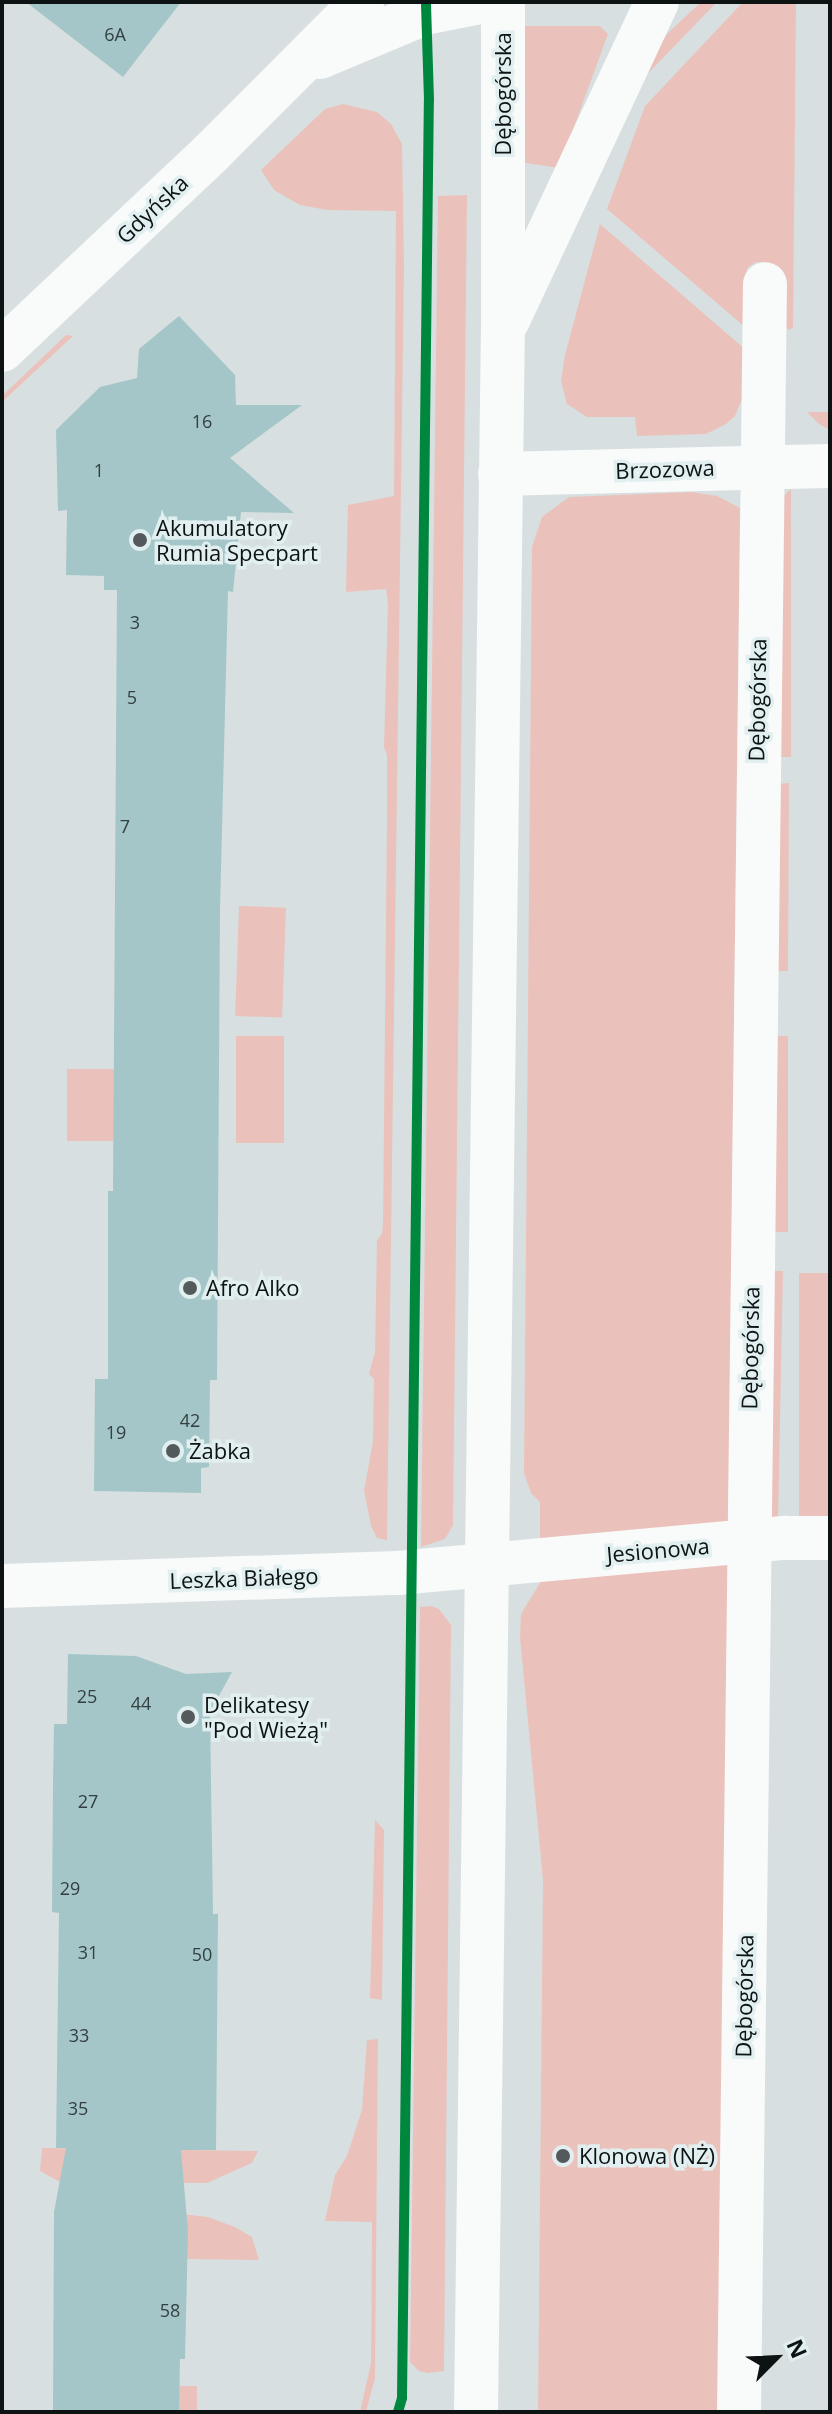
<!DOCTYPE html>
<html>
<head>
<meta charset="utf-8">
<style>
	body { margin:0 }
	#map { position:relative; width:832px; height:2414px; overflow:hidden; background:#d8dfe0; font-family:"Open Sans",sans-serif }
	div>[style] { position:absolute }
	.green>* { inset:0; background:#ebc2bb; transform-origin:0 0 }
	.building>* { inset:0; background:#a4c6c8 }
	.street>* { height:44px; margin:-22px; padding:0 22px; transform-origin:22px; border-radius:22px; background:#f9fafa }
	.secondary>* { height:44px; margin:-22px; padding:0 22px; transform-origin:22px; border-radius:22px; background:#f9fafa }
	.cycleway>* { height:10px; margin:-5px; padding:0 5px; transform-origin:5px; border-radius:5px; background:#00873e }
	.dots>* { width:22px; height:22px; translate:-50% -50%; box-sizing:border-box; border:4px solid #e1eff0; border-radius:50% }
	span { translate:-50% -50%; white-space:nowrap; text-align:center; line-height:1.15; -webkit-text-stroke:7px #e1eff0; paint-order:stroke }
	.number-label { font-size:18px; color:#333f40 }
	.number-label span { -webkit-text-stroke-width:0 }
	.street-label { font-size:22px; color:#0d1213 }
	.poi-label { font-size:22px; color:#0d1213 }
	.left { translate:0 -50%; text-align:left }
	.frame { position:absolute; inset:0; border:4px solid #0d1213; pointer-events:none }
	.north { position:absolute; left:736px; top:2318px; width:80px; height:80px; -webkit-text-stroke:6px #e1eff0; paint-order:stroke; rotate:66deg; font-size:22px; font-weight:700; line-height:32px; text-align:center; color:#0d1213 }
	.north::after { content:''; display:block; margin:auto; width:28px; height:36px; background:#0d1213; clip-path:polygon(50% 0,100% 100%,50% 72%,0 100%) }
</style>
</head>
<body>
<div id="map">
	<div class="green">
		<div style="clip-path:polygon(701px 2px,717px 2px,631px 91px,646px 61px,668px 33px)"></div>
		<div style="clip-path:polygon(743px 2px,796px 2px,793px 328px,788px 330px,782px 318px,779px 273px,770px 263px,756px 262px,747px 268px,745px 327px,607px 209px,645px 106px)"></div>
		<div style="clip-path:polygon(522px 26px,600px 26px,608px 34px,559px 168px,513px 161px)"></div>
		<div style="clip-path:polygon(343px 104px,377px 112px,391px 124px,402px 144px,404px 265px,387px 1540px,377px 1538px,371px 1526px,364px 1491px,373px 1441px,374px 1379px,369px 1374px,375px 1352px,377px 1240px,382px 1234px,383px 1221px,387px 819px,387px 755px,384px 747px,388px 605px,386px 589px,346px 592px,348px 505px,394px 496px,396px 211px,327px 210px,300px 205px,274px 190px,261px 170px,325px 109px)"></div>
		<div style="clip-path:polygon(467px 195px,453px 1525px,445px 1539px,421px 1547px,438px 196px)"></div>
		<div style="clip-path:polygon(600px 224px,746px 350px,745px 392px,735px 416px,726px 424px,706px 434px,637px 436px,635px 417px,587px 417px,567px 404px,561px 381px,565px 355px)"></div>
		<div style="clip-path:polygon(66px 335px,73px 336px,2px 402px,2px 396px)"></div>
		<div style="clip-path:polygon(807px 412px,830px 412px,830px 430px,819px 424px)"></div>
		<div style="clip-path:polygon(791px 489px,791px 757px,776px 757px,771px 508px)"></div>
		<div style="clip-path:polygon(691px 492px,717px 496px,740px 508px,718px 2412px,538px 2412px,543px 1880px,520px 1637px,521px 1614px,540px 1583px,540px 1502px,531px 1493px,524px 1473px,532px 547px,542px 517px,569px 497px)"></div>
		<div style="clip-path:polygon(789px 783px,788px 971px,773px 971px,777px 784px)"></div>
		<div style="left:239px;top:906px;width:47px;height:110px;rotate:2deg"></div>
		<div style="left:236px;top:1036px;width:48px;height:107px"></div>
		<div style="left:771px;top:1036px;width:17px;height:196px"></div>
		<div style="left:67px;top:1069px;width:47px;height:72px"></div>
		<div style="clip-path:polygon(766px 1271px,783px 1271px,778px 1521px,771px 1521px)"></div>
		<div style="left:799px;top:1273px;width:31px;height:247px"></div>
		<div style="clip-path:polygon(431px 1606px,439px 1609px,451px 1625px,444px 2371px,428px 2373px,419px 2371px,410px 2362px,420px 1607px)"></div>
		<div style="clip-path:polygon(375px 1820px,384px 1830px,382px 2000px,370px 1998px)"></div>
		<div style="clip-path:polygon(378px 2039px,375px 2378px,366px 2412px,360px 2412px,371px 2363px,372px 2222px,325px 2221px,335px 2175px,347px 2156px,362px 2110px,367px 2040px)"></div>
		<div style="clip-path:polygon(42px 2148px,258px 2151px,252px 2163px,207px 2183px,60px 2182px,40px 2171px)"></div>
		<div style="clip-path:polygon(172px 2213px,208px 2217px,235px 2227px,252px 2237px,259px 2260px,186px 2259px,188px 2228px,129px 2228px)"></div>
		<div style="left:197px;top:2386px;width:26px;height:18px;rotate:90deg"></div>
	</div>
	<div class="building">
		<div style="clip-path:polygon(26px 2px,181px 2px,123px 77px)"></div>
		<div style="clip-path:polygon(179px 316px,235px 375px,236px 405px,302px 405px,230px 458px,294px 513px,241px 512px,233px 592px,228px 591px,220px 910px,217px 1380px,210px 1380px,209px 1467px,201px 1468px,201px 1493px,94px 1491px,95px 1379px,108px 1379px,108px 1191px,113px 1191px,117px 590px,104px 590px,104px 576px,66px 575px,67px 510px,58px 511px,56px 430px,100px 387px,137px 378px,139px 349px)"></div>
		<div style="clip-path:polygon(68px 1654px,136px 1656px,186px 1674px,232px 1672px,210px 1712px,213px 1914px,218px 1914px,216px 2150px,181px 2150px,188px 2231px,185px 2359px,180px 2359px,179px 2412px,53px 2412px,54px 2212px,66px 2148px,56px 2148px,59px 1913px,52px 1912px,53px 1785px,54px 1724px,67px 1724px)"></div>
	</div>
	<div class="street">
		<div style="left:500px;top:474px;width:330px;rotate:-1.4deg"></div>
		<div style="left:2px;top:1586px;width:396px;rotate:-1.9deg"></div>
		<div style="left:398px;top:1573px;width:390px;rotate:-5.2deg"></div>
		<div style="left:786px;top:1538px;width:44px"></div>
		<div style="left:739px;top:2412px;width:2128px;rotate:-89.3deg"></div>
	</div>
	<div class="secondary">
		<div style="left:320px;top:57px;width:114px;rotate:-22.7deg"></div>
		<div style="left:425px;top:13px;width:57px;rotate:-11.1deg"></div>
		<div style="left:508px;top:320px;width:351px;rotate:-64.9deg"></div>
		<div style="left:2px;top:350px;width:287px;rotate:-43.3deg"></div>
		<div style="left:211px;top:153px;width:214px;rotate:-45deg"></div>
		<div style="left:476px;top:2412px;width:2082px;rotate:-89.26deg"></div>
		<div style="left:503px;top:330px;width:328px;rotate:-90deg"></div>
	</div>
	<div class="cycleway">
		<div style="left:398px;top:2412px;width:15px;rotate:-74deg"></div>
		<div style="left:402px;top:2398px;width:2298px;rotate:-89.33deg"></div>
		<div style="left:429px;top:100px;width:98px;rotate:-91.8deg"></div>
	</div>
	<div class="dots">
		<div style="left:140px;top:540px;background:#545a5b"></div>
		<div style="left:190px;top:1288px;background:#545a5b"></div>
		<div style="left:173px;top:1451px;background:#545a5b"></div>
		<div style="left:188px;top:1717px;background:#545a5b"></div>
		<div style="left:563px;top:2156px;background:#545a5b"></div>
	</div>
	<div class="number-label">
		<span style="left:115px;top:34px">6A</span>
		<span style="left:202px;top:421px">16</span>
		<span style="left:99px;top:470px">1</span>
		<span style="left:135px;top:622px">3</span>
		<span style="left:132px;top:697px">5</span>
		<span style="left:125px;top:826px">7</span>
		<span style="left:190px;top:1420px">42</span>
		<span style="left:116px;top:1432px">19</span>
		<span style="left:87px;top:1696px">25</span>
		<span style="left:141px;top:1703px">44</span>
		<span style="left:88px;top:1801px">27</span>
		<span style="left:70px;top:1888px">29</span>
		<span style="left:88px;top:1952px">31</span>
		<span style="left:202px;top:1954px">50</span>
		<span style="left:79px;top:2035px">33</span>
		<span style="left:78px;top:2108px">35</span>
		<span style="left:170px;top:2310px">58</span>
	</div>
	<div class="street-label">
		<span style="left:503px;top:94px;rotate:-90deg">Dębogórska</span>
		<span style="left:152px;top:209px;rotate:-43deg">Gdyńska</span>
		<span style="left:665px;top:469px;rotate:-2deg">Brzozowa</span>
		<span style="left:757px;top:700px;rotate:-89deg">Dębogórska</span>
		<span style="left:750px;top:1348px;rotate:-89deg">Dębogórska</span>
		<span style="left:658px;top:1550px;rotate:-5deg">Jesionowa</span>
		<span style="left:244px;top:1578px;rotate:-2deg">Leszka Białego</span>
		<span style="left:744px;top:1996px;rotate:-89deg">Dębogórska</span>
	</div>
	<div class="poi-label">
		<span class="left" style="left:156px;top:540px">Akumulatory<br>Rumia Specpart</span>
		<span class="left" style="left:206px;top:1288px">Afro Alko</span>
		<span class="left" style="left:189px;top:1451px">Żabka</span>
		<span class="left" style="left:204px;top:1717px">Delikatesy<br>"Pod Wieżą"</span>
		<span class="left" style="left:579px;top:2156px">Klonowa (NŻ)</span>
	</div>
	<div class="frame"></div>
	<div class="north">N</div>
</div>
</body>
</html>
